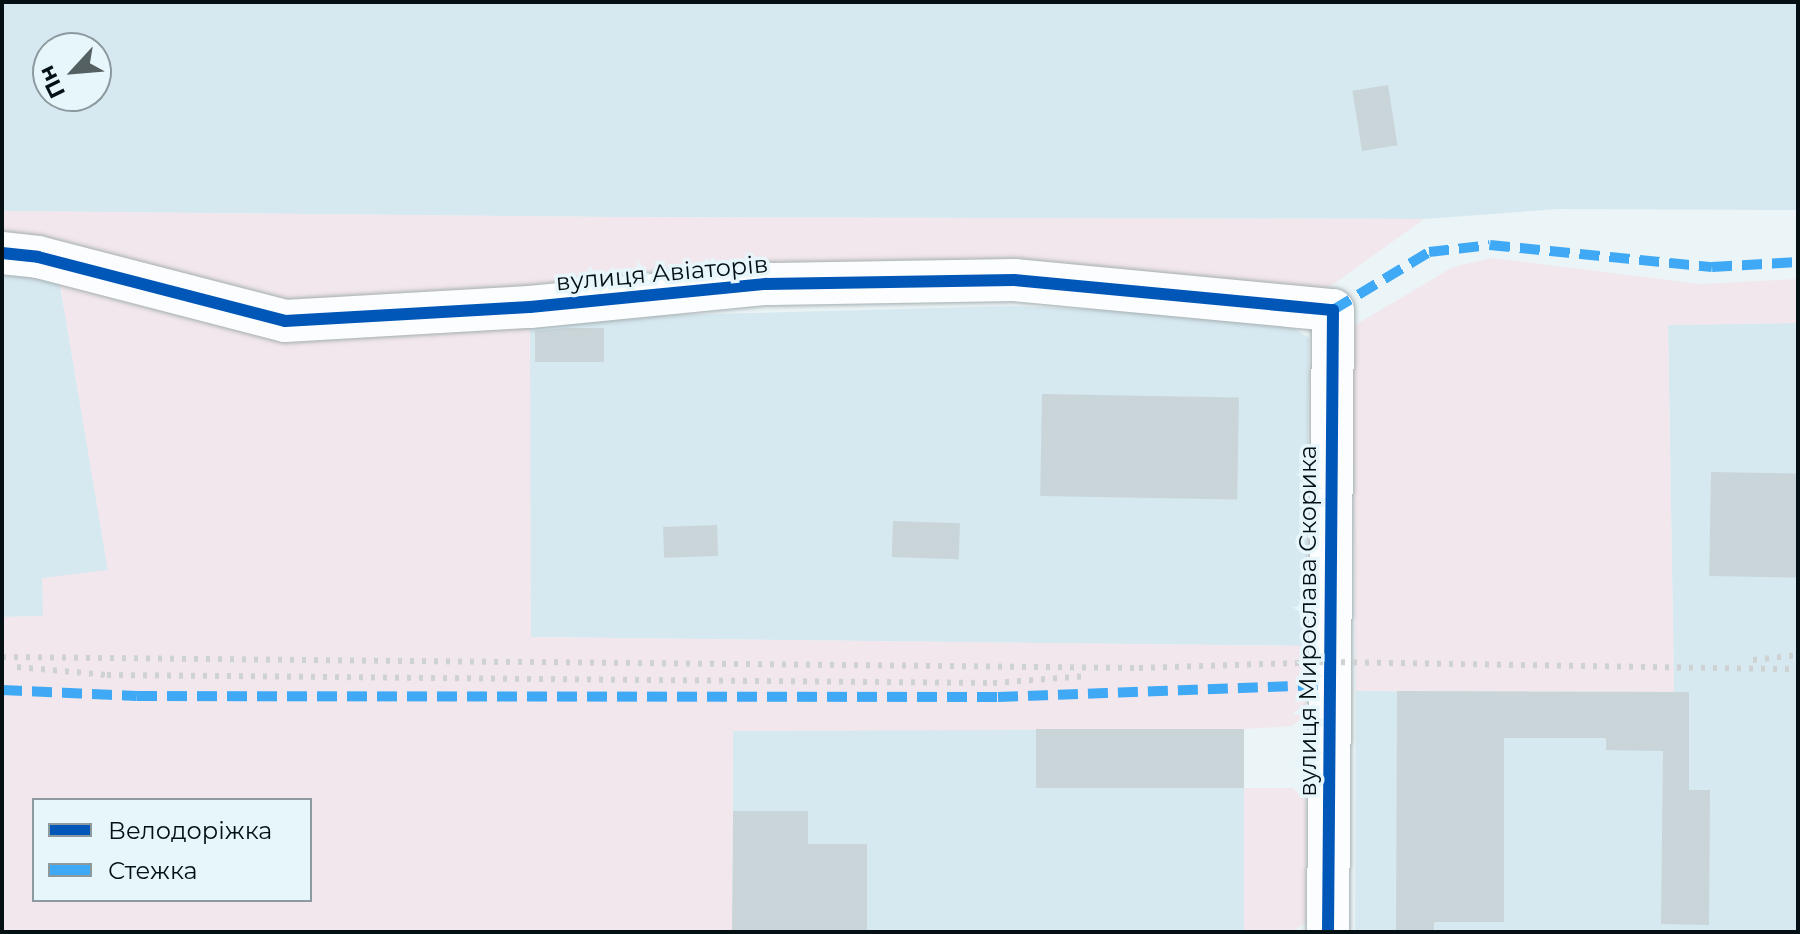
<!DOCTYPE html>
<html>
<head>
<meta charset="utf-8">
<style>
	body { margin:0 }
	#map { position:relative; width:1800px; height:934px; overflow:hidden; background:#ebf4f6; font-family:Montserrat,sans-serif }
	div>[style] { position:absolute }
	.built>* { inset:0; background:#d6e9f0; transform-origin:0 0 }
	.green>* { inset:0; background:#f2e7ec }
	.building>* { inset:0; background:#c9d5d8; transform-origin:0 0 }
	.roads { filter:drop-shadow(0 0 2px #a5afb2) drop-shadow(0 0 2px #a5afb2) }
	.minor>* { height:42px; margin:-21px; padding:0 21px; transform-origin:21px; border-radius:21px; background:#fcfdfe }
	.rail>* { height:6px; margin-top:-3px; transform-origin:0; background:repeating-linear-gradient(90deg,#cfd2d3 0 4px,transparent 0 12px) }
	.quiet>* { height:10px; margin-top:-5px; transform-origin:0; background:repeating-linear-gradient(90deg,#3fa9f5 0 20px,transparent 0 30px) }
	.cycleway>* { height:12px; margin:-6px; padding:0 6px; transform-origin:6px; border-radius:6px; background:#0057b8 }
	span { translate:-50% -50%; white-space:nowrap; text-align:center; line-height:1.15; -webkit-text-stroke:7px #e7f6fb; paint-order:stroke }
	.street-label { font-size:24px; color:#041014 }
	.frame { position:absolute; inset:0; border:4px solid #041014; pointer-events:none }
	.legend { position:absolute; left:32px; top:798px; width:280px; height:104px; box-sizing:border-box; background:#e7f6fb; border:2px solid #8c9a9f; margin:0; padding:10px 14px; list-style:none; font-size:24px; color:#041014 }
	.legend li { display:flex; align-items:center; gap:16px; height:40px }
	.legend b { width:40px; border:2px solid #8c9a9f }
	.north { position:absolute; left:32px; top:32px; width:80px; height:80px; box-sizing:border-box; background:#e7f6fb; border:2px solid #8c9a9f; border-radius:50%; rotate:244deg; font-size:22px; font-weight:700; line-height:32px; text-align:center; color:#041014 }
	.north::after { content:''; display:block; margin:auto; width:28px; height:36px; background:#556063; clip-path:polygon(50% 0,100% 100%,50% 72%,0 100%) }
</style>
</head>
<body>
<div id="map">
	<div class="built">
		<div style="clip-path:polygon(evenodd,2px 2px,1798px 2px,1798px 210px,1558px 209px,1424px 219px,609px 217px,2px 211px,2px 2px,48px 48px,96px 48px,96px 96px,48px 96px,48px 48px)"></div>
		<div style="clip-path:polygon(2px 268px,59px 279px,108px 570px,43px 616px,2px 617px)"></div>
		<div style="clip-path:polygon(1013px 306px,1276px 317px,1309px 338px,1306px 646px,530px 637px,530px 319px)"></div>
		<div style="clip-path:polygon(1798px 323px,1798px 932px,1355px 932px,1356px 691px,1674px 692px,1668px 325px)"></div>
		<div style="left:1244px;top:729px;width:203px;height:511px;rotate:90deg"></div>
	</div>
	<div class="green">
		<div style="clip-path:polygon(2px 211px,609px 217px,1424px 219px,1321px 293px,286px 309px,2px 238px)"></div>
		<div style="clip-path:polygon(1493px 258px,1700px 284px,1798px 279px,1798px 323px,1668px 325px,1674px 692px,1356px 691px,1352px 327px,1453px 267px)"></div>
		<div style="clip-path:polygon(evenodd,59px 279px,281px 334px,530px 319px,531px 637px,1306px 646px,1306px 715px,1292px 726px,1244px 729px,733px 731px,732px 932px,2px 932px,2px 617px,43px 616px,42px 578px,108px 570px,59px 279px,34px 800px,310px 800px,310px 900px,34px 900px,34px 800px)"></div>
		<div style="clip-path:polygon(1244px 788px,1293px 788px,1306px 802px,1306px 922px,1293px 932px,1244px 932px)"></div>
	</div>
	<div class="building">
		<div style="left:1388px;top:85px;width:61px;height:36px;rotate:81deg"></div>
		<div style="clip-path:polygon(566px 328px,604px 328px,604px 362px,535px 362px,535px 331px)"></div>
		<div style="left:1042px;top:394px;width:197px;height:102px;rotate:1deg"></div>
		<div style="left:1711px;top:472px;width:87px;height:104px;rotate:1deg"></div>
		<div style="left:893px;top:521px;width:67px;height:36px;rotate:2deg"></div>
		<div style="left:717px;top:525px;width:31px;height:54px;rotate:88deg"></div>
		<div style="clip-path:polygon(1397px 691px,1689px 692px,1689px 790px,1710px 790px,1709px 925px,1661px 924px,1663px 751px,1606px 750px,1606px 738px,1504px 738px,1504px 922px,1434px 922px,1434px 932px,1396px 932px)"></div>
		<div style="left:1244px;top:729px;width:59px;height:208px;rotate:90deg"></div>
		<div style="clip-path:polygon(733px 811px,808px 811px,808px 844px,867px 844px,867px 932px,732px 932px)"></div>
	</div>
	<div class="roads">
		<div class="minor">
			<div style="left:2px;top:253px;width:36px;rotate:6deg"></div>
			<div style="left:38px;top:257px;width:255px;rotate:14.5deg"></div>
			<div style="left:285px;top:321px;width:245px;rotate:-3.3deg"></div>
			<div style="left:530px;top:307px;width:237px;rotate:-5.6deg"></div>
			<div style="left:766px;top:284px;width:248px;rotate:-0.9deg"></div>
			<div style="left:1014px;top:280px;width:320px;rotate:5.4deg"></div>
			<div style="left:1333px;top:310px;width:622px;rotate:90.46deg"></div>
		</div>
	</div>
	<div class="rail">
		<div style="left:2px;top:657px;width:1137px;rotate:0.55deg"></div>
		<div style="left:1139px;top:668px;width:190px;rotate:-1.8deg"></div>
		<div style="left:1329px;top:662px;width:469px;rotate:0.9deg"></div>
		<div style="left:1753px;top:660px;width:45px;rotate:-6.3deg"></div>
		<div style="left:17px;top:667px;width:90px;rotate:5.1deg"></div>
		<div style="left:107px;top:675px;width:886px;rotate:0.52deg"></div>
		<div style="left:993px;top:683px;width:95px;rotate:-4.2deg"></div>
	</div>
	<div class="quiet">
		<div style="left:1333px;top:310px;width:112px;rotate:-31.1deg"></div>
		<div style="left:1429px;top:252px;width:61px;rotate:-6.5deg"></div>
		<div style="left:1490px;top:245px;width:223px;rotate:5.7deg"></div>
		<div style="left:1712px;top:267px;width:86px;rotate:-3.3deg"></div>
		<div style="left:2px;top:690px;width:135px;rotate:2.5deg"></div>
		<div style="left:137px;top:696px;width:861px;rotate:0.07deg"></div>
		<div style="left:998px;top:697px;width:331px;rotate:-2.1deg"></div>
	</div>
	<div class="cycleway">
		<div style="left:2px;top:253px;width:36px;rotate:6deg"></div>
		<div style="left:38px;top:257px;width:255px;rotate:14.5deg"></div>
		<div style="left:285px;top:321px;width:245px;rotate:-3.3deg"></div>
		<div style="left:530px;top:307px;width:237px;rotate:-5.6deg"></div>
		<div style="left:766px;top:284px;width:248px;rotate:-0.9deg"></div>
		<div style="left:1014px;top:280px;width:320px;rotate:5.4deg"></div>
		<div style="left:1333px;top:310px;width:622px;rotate:90.46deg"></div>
	</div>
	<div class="street-label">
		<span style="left:662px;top:273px;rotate:-5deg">вулиця Авіаторів</span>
		<span style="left:1308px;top:621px;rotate:-90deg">вулиця Мирослава Скорика</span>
	</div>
	<div class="frame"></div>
	<ul class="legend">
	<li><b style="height:10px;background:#0057b8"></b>Велодоріжка</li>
	<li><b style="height:10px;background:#3fa9f5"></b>Стежка</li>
	</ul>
	<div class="north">Пн</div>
</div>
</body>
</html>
